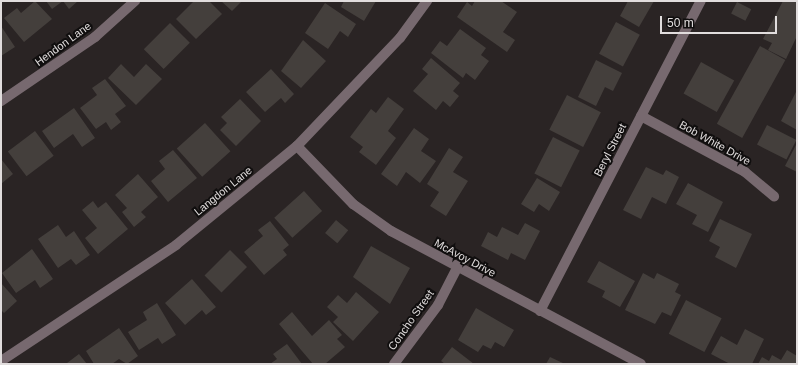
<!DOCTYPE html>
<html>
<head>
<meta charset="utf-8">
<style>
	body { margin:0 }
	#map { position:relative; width:798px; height:365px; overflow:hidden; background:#2a2424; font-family:Arial,sans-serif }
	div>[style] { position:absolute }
	.building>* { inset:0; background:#443f3c; transform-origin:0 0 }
	.minor>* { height:10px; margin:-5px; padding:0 5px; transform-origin:5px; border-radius:5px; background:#77696f }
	span { translate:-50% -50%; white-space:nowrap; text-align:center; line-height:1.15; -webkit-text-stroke:4px #100e0e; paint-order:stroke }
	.street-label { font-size:11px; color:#e1dddd }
	.frame { position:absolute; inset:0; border:2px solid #e1dddd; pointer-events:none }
	.scale { position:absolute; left:660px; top:16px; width:117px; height:18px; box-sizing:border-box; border:2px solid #e1dddd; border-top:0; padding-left:5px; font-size:12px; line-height:14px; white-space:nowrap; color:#e1dddd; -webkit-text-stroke:3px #100e0e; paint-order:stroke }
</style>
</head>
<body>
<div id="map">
	<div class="building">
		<div style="clip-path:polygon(35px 1px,52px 19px,24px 42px,4px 18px,17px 8px,21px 13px)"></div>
		<div style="clip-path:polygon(46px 1px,78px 1px,69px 9px,63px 1px,52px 9px)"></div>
		<div style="clip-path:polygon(194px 1px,209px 1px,222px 14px,196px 39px,176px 19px)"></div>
		<div style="clip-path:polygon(221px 1px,242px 1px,232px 11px)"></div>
		<div style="clip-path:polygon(344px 1px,376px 1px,364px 21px,341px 7px)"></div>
		<div style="clip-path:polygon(475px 1px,501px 1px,517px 12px,503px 32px,515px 40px,507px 52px,457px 17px,467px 2px,472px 6px)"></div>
		<div style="clip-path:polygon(628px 1px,654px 1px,639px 27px,620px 16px)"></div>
		<div style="clip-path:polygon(783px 1px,797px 1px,797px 36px,786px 59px,768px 50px,772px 43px,763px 39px)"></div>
		<div style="left:737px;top:2px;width:16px;height:13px;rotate:27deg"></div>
		<div style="clip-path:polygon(325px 3px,356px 24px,348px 37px,340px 31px,328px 49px,305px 33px)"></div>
		<div style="left:616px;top:22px;width:27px;height:36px;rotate:28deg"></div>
		<div style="left:170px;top:23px;width:28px;height:37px;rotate:45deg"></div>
		<div style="clip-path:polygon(1px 26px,15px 47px,1px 56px)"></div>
		<div style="clip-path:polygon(460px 29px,486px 48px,481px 55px,489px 61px,475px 80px,466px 73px,463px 78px,431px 53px,440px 41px,447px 46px)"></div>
		<div style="clip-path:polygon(303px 40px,326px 61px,301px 88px,281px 71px)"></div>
		<div style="left:760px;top:46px;width:29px;height:89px;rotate:29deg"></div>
		<div style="clip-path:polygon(431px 58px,460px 83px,453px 91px,459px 96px,450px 107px,443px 101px,436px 110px,413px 91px,428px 74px,422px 69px)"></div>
		<div style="clip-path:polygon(596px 60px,622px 73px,613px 91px,605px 87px,596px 106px,578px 97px)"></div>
		<div style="left:701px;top:62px;width:38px;height:36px;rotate:29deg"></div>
		<div style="clip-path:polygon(121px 64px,134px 77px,146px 64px,162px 79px,136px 105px,108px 78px)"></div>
		<div style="clip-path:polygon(271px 69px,294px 94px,285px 103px,281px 98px,265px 112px,246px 92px)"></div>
		<div style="clip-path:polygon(105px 79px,126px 106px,115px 114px,121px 122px,111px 130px,106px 122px,96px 129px,80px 108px,97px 95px,92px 88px)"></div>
		<div style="clip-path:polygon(797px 90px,797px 130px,781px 121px)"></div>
		<div style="left:567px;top:95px;width:38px;height:39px;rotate:27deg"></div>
		<div style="clip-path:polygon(388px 97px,404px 109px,388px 131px,396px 138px,376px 165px,359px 152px,363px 147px,350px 137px,371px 109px,376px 113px)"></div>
		<div style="clip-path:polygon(240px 99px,261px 121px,236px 146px,220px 130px,227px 123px,221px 117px)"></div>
		<div style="clip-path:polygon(74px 108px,95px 138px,82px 147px,73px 134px,54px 148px,42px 131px)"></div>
		<div style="left:205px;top:123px;width:38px;height:38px;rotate:48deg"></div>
		<div style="left:767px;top:125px;width:33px;height:22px;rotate:27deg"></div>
		<div style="clip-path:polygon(414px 128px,429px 139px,421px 151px,436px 161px,420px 183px,406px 172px,397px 186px,381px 174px)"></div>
		<div style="left:35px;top:131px;width:31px;height:34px;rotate:53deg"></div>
		<div style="left:553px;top:137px;width:30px;height:41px;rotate:27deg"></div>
		<div style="clip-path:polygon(797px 143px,797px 172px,785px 166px)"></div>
		<div style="clip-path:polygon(449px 148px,463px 157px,453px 172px,468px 181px,446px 216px,430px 206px,439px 192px,427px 184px)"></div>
		<div style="clip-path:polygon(173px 150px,197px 178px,168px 202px,151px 181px,165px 169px,159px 161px)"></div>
		<div style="clip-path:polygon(1px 159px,13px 174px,1px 184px)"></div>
		<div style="clip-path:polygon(646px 167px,663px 175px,666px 170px,679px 177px,666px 204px,652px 197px,641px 219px,623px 210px)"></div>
		<div style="clip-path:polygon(138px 174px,158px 197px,141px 212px,146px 217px,134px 227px,122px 212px,127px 208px,115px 195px)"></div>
		<div style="clip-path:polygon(537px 178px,560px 192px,549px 211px,539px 204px,534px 212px,521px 204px)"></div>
		<div style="clip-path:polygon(688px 183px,723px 202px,708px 232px,692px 224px,697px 215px,676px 204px)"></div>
		<div style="left:304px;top:191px;width:27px;height:40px;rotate:48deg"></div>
		<div style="clip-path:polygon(93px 201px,98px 208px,106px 202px,128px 229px,98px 254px,85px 238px,97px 228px,82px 210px)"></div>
		<div style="clip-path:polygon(720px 219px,752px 234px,736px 268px,715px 257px,720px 247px,709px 241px)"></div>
		<div style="left:336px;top:220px;width:16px;height:17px;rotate:40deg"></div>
		<div style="clip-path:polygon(270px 221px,289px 245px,283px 250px,287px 255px,264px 275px,244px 252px,263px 236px,258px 230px)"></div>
		<div style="clip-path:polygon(525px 223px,540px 231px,525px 260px,511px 253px,508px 260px,481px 246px,488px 232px,497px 237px,502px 227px,518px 235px)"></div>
		<div style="clip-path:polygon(58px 225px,66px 237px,74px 231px,90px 255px,76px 265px,71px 259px,58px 268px,38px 239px)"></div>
		<div style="clip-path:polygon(371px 246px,410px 268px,390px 304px,353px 277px)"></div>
		<div style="clip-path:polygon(32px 249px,53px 279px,40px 288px,35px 280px,16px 293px,2px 273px)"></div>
		<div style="left:230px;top:250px;width:24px;height:36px;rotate:45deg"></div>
		<div style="clip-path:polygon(599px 261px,635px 281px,620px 307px,602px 297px,605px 291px,587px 282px)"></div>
		<div style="clip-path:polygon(643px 273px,654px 279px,657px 273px,679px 284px,675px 292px,681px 295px,671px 316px,662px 312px,655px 324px,625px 310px)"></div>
		<div style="clip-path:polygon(192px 279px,216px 307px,206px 315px,202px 310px,185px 325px,165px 303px)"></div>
		<div style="clip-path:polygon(1px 283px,17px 301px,4px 313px,1px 310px)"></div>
		<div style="clip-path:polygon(356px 292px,379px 312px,353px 341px,333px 322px,338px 317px,327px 307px,338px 295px,347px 303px)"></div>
		<div style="left:686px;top:300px;width:40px;height:38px;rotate:27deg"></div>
		<div style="clip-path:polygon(157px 303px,176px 335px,162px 344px,158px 338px,139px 350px,128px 332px,147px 320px,143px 312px)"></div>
		<div style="clip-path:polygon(476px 308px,514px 330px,504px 347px,495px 342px,491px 349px,483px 345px,478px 352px,458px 340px)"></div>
		<div style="clip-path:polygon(292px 312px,312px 336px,329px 320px,342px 335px,337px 339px,345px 347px,325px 364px,313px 364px,279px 324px)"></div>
		<div style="clip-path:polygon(119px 328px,138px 356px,127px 364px,119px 359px,112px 364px,94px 364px,86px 351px)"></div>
		<div style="clip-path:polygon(745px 329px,764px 339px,752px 364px,730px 364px,711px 354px,721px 336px,737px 345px)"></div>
		<div style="clip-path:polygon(287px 344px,302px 364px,270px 364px,277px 359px,273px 354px)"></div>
		<div style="clip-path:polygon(452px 347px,474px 364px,445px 364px,441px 361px)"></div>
		<div style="clip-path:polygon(787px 350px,797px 356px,797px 364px,758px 364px,762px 357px,769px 361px,772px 355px,781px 360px)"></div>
		<div style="clip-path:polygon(79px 354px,87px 364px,68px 364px,67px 363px)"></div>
		<div style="clip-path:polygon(550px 357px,565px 364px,546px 364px)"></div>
	</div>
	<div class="minor">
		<div style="left:1px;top:101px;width:114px;rotate:-34.2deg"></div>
		<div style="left:95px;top:37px;width:54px;rotate:-42deg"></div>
		<div style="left:641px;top:116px;width:118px;rotate:28.3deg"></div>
		<div style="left:745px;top:172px;width:38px;rotate:40deg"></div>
		<div style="left:297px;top:146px;width:81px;rotate:46deg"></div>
		<div style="left:353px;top:204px;width:47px;rotate:35.4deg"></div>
		<div style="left:391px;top:231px;width:283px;rotate:28deg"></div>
		<div style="left:540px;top:311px;width:349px;rotate:-62.6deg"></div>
		<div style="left:1px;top:361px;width:210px;rotate:-33.5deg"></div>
		<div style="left:176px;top:245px;width:156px;rotate:-39.3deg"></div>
		<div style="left:297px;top:146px;width:149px;rotate:-46.4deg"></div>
		<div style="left:400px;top:38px;width:46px;rotate:-53.9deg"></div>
		<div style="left:394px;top:364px;width:74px;rotate:-53.3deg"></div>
		<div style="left:438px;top:305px;width:42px;rotate:-62.8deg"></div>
	</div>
	<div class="street-label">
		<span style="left:63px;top:44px;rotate:-36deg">Hendon Lane</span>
		<span style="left:715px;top:143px;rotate:29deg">Bob White Drive</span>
		<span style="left:610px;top:150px;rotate:-63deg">Beryl Street</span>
		<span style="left:223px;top:191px;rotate:-39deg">Langdon Lane</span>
		<span style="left:465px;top:258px;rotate:28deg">McAvoy Drive</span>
		<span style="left:411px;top:320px;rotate:-55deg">Concho Street</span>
	</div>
	<div class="frame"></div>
	<div class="scale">50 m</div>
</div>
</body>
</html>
